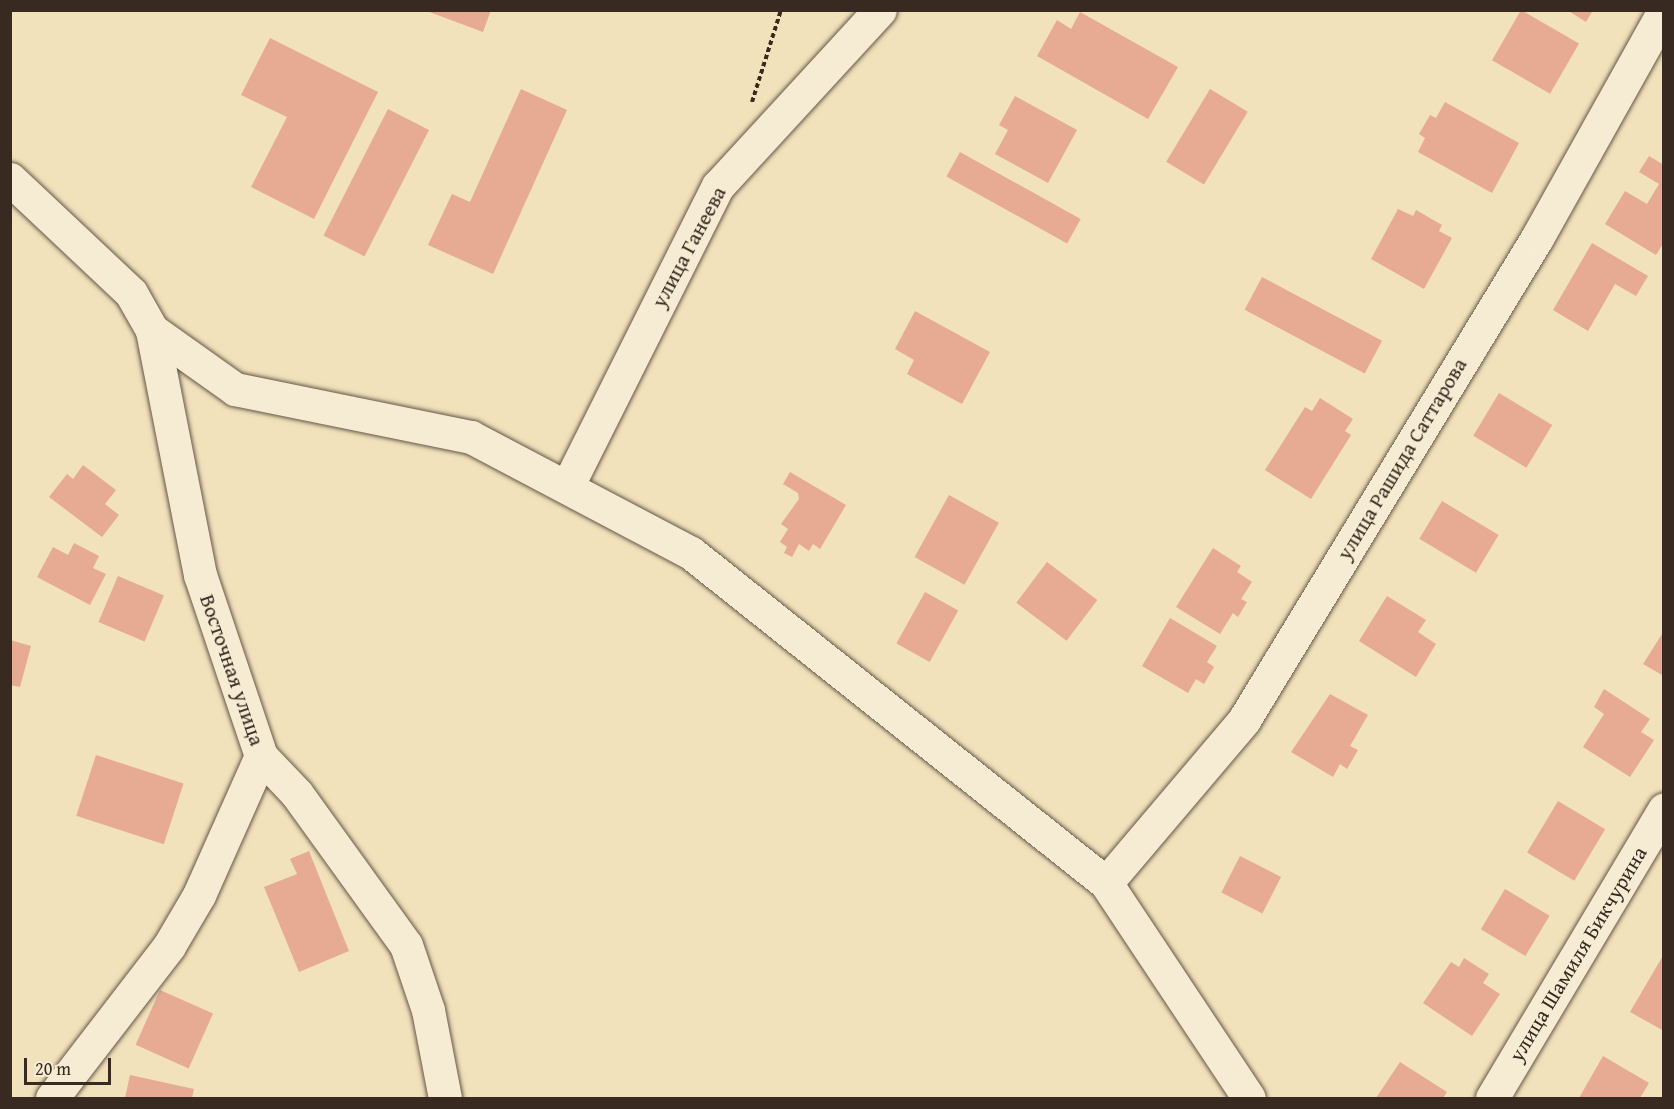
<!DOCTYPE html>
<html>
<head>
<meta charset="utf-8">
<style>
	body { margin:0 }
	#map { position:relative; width:1674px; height:1109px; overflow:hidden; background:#f1e2bb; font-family:"Gentium Book Plus",serif }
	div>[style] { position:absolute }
	.building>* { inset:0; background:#e6ab92; transform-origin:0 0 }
	.path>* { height:4px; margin-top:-2px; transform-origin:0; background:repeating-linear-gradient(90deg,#382921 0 4.5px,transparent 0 7.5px) }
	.roads { filter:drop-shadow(0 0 2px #665748) drop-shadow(0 0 2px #665748) }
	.minor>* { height:33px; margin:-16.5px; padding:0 16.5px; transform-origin:16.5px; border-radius:16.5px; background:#f6ecd3 }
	span { translate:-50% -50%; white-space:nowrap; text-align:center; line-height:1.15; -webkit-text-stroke:6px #f6ecd3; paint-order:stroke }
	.street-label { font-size:21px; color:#382921 }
	.frame { position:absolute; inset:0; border:12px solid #382921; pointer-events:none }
	.scale { position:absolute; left:24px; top:1058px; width:87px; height:27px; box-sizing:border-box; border:3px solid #382921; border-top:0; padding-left:8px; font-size:18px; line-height:21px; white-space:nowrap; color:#382921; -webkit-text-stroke:4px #f6ecd3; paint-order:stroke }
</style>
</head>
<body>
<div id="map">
	<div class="building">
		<div style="clip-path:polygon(424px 10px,491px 10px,483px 32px)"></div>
		<div style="left:1521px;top:10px;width:67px;height:58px;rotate:30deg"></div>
		<div style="clip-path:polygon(1567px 10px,1593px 10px,1586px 22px)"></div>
		<div style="clip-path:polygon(1080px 12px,1178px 67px,1148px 119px,1037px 56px,1057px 20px,1071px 29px)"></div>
		<div style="clip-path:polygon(270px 38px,378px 92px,314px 219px,251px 187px,287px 117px,241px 95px)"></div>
		<div style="clip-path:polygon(521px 89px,567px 110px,493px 274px,428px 245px,452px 194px,470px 202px)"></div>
		<div style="left:1210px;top:89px;width:44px;height:85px;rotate:31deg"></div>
		<div style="clip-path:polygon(1015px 96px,1077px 130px,1048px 183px,995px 154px,1008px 130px,999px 125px)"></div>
		<div style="clip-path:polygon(1445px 102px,1519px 143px,1492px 193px,1418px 152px,1425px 138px,1419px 134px,1430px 115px,1436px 118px)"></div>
		<div style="left:388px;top:109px;width:46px;height:142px;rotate:27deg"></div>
		<div style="left:960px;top:152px;width:138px;height:28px;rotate:29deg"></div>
		<div style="clip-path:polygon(1649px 156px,1664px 165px,1664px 242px,1656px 255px,1605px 224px,1625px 191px,1647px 204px,1659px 184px,1639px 172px)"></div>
		<div style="clip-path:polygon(1398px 209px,1413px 216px,1416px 210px,1442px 225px,1439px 231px,1452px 238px,1424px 289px,1371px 259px)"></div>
		<div style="clip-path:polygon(1592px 243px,1648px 276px,1636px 296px,1615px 284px,1588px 331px,1553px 310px)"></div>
		<div style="left:1262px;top:277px;width:136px;height:37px;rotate:28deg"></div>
		<div style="clip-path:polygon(915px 311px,990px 352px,962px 404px,907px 374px,914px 360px,895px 349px)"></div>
		<div style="left:1499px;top:393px;width:62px;height:50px;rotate:31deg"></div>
		<div style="clip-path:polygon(1320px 398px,1353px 419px,1345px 431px,1351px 435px,1311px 499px,1265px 470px,1305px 407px,1312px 411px)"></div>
		<div style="clip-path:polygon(83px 465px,116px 490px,105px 504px,119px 515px,102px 537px,49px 497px,67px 474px,73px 479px)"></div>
		<div style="clip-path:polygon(790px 472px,846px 505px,820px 549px,813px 544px,809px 551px,799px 544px,792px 557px,784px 553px,787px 547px,780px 542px,788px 529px,781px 524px,799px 499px,798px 493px,783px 484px)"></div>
		<div style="left:949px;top:495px;width:57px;height:71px;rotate:29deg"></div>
		<div style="left:1442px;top:501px;width:66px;height:44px;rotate:31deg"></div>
		<div style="clip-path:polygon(74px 543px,99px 556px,93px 568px,106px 574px,90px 605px,37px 577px,53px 547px,68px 555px)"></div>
		<div style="clip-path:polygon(1213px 548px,1241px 566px,1237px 572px,1252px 582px,1241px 599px,1247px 602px,1238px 617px,1233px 613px,1220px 634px,1176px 607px)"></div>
		<div style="left:1047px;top:562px;width:63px;height:51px;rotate:37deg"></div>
		<div style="left:118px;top:576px;width:50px;height:50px;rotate:23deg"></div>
		<div style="left:925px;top:592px;width:38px;height:59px;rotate:29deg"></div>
		<div style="clip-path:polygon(1387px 596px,1426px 620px,1418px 632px,1436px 644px,1416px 677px,1359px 641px)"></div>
		<div style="clip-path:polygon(1170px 618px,1217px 646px,1207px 662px,1214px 667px,1204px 684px,1196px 679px,1188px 693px,1142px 666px)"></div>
		<div style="clip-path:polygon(1664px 631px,1664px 676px,1643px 664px)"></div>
		<div style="clip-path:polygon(10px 640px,31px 646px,20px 687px,10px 685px)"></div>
		<div style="clip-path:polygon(1604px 689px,1650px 719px,1641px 732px,1654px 740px,1630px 777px,1583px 747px,1604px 714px,1594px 707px)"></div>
		<div style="clip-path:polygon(1330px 694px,1368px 715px,1350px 746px,1358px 750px,1347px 769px,1340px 764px,1333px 777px,1291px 752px)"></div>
		<div style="left:96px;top:755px;width:92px;height:64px;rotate:18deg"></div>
		<div style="left:1558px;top:801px;width:55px;height:60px;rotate:31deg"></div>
		<div style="clip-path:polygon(309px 851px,349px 951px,299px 972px,264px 887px,297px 874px,290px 859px)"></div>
		<div style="left:1240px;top:856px;width:46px;height:41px;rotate:27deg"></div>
		<div style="left:1505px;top:889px;width:52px;height:47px;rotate:31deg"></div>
		<div style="clip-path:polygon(1664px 954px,1664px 1031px,1630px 1012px)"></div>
		<div style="clip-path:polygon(1464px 958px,1489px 974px,1483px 983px,1500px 994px,1472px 1036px,1423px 1003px,1451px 962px,1459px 967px)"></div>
		<div style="left:160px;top:990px;width:58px;height:60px;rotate:24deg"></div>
		<div style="clip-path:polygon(1603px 1056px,1649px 1083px,1640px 1098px,1579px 1098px)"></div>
		<div style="clip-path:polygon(1400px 1062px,1447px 1092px,1443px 1098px,1376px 1098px)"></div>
		<div style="clip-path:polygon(130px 1075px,194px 1089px,192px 1098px,125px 1098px)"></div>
	</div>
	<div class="path">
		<div style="left:752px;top:102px;width:96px;rotate:-72.5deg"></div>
	</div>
	<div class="roads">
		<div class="minor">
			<div style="left:10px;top:179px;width:166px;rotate:43.3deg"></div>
			<div style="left:131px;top:293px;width:43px;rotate:60.4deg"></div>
			<div style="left:152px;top:330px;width:102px;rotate:35.4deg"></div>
			<div style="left:235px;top:389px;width:241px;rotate:11.5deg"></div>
			<div style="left:471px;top:437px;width:249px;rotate:27.8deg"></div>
			<div style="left:691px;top:553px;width:530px;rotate:38.49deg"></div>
			<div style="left:1106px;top:883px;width:258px;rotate:56.4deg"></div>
			<div style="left:567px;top:487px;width:337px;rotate:-63.4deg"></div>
			<div style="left:718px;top:186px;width:239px;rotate:-47.4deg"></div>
			<div style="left:261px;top:756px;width:52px;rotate:46.5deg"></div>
			<div style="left:297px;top:794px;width:186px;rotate:54.2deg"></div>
			<div style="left:406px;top:945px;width:69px;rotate:71.3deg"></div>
			<div style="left:428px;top:1010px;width:90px;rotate:79.1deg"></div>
			<div style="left:1106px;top:883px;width:214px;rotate:-49.7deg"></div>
			<div style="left:1244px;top:720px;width:564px;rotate:-58.71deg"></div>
			<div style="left:1537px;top:238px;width:260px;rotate:-60.8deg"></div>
			<div style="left:52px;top:1098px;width:192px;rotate:-52.4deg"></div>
			<div style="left:169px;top:946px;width:59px;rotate:-59.5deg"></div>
			<div style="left:199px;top:895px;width:152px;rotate:-66deg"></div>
			<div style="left:261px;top:756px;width:191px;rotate:-108.6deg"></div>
			<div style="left:200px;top:575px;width:250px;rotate:-101.1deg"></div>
			<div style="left:1492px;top:1098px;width:336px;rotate:-59.2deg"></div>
		</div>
	</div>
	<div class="street-label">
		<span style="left:689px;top:247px;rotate:-62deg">улица Ганеева</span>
		<span style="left:1402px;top:459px;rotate:-59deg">улица Рашида Саттарова</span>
		<span style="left:232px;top:670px;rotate:71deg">Восточная улица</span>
		<span style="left:1578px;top:954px;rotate:-59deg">улица Шамиля Бикчурина</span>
	</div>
	<div class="frame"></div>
	<div class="scale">20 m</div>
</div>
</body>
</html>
